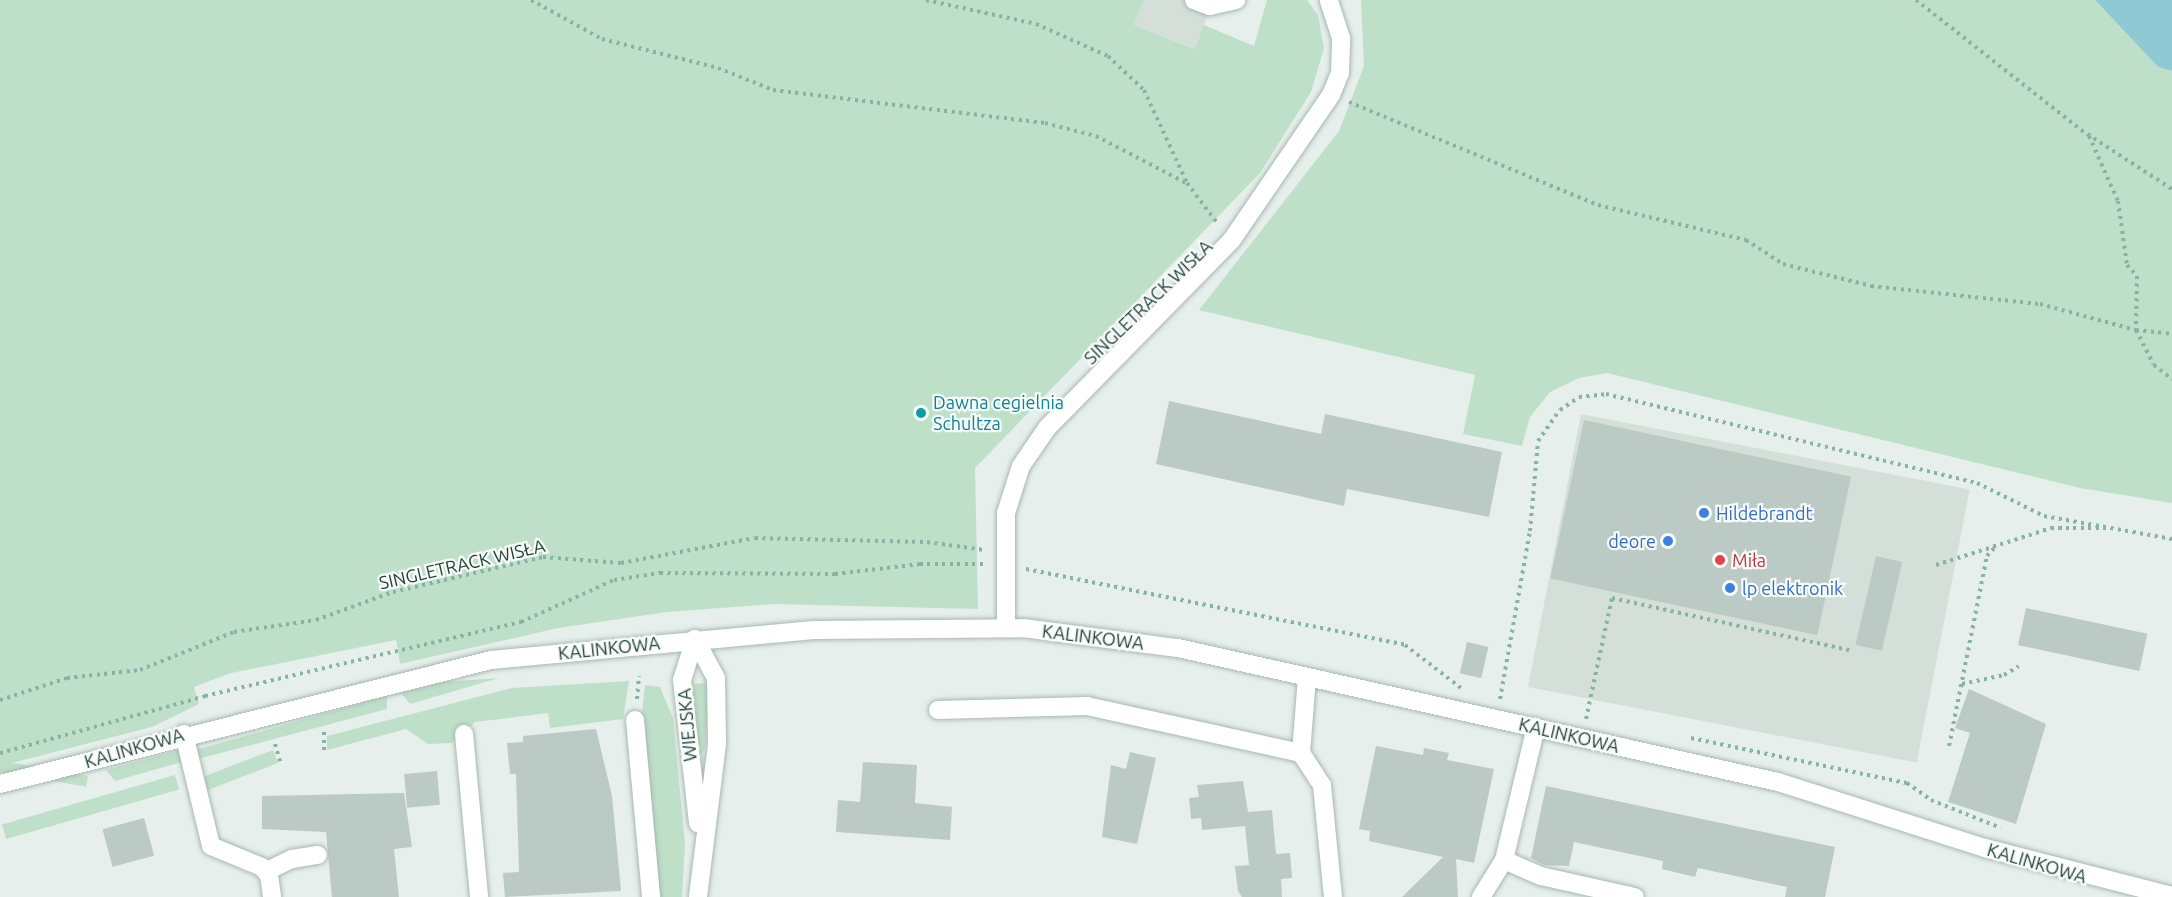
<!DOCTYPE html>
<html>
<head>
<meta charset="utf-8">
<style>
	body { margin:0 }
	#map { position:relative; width:2172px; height:897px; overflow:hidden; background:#e6efeb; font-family:Ubuntu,sans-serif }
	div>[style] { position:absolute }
	.built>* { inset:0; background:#d4dfda; transform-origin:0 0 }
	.green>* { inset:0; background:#bfe0c8; transform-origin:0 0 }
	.water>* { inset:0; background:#8ec9d4 }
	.building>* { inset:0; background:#bbcac4; transform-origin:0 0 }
	.path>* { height:4px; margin-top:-2px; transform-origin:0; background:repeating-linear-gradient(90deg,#86b3a5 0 3px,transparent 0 7.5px) }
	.roads { filter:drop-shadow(0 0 2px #a8b8b2) drop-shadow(0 0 2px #a8b8b2) }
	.minor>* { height:18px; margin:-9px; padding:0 9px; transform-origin:9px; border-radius:9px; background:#fff }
	.dots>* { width:16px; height:16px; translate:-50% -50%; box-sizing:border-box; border:3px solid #f7fbf9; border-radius:50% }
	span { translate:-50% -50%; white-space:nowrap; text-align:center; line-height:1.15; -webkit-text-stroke:4.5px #f7fbf9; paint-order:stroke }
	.street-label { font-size:18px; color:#24423a }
	.culture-label { font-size:18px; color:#0d838f }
	.left { translate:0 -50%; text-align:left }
	.shop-label { font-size:18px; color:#366cbe }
	.right { translate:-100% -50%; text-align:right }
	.health-label { font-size:18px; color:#be3a42 }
</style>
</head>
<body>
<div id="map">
	<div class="built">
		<div style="clip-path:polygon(1144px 0,1213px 0,1196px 49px,1134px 25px)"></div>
		<div style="left:1581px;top:414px;width:396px;height:278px;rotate:11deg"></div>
	</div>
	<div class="green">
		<div style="clip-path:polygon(0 0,1144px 0,1134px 25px,1195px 49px,1204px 25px,1254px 46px,1267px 0,1307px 0,1318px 15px,1324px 48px,1311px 92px,1260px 173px,975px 468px,978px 609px,774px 604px,667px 612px,558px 628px,400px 664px,396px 640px,231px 673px,194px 687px,199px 704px,152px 727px,0 766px)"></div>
		<div style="clip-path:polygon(1361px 0,2095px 0,2158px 67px,2172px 71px,2172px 503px,2080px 488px,1607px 373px,1579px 378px,1550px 392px,1530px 417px,1522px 446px,1463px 434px,1475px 375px,1199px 310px,1339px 131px,1364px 66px)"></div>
		<div style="clip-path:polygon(499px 678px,410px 704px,401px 693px,444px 682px)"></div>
		<div style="clip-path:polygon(629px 681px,623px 719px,550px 728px,548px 713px,475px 722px,452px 743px,428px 744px,406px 729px,327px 750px,327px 736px,512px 688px)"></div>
		<div style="clip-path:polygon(709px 683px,705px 749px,701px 754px,691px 684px)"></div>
		<div style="clip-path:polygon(645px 685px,660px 687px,673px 718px,685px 844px,682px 897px,660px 897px,641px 722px)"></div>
		<div style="clip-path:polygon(387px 696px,387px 709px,198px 759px,195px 750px)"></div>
		<div style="clip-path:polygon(181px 750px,185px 761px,115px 781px,106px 770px)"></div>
		<div style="left:273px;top:750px;width:14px;height:75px;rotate:69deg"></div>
		<div style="left:175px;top:775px;width:15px;height:180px;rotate:74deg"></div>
		<div style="left:88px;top:776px;width:11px;height:91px;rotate:100deg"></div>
	</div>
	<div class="water">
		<div style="clip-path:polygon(2095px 0,2172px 0,2172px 71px,2158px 67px)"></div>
	</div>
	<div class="building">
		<div style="clip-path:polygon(1169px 401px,1321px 434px,1325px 414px,1502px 452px,1489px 517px,1347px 489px,1344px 506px,1156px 464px)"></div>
		<div style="left:1584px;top:420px;width:273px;height:162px;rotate:12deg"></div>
		<div style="left:1876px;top:556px;width:27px;height:91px;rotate:13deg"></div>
		<div style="left:2026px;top:608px;width:124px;height:38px;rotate:12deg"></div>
		<div style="left:1467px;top:642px;width:22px;height:32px;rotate:13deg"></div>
		<div style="clip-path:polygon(1969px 689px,2046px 724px,2016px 824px,1948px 802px,1970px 733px,1955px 728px)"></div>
		<div style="clip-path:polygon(596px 729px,612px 796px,621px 891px,505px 897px,503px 873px,519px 872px,516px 774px,510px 774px,507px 743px,523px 742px,523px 736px)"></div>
		<div style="clip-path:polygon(1376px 746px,1423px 755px,1424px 748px,1449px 753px,1447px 760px,1494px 769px,1474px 863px,1456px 859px,1458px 897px,1402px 897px,1443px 857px,1369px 841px,1370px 831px,1359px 829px)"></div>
		<div style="clip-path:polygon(1130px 752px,1156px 758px,1137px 844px,1102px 837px,1111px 765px,1126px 769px)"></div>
		<div style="clip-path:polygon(863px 762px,917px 765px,915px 803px,952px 807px,950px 840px,836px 832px,838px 800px,860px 802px)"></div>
		<div style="left:437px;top:771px;width:34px;height:33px;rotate:85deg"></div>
		<div style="clip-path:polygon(1243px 781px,1248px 812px,1272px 810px,1276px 854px,1290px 853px,1292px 878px,1281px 879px,1282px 897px,1242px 897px,1238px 891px,1235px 866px,1249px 865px,1245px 826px,1202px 830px,1201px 818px,1191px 819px,1189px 798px,1199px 797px,1197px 785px)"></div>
		<div style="clip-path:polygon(1546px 786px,1835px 847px,1825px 897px,1785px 897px,1787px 887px,1698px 868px,1695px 877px,1662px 869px,1663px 861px,1574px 842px,1569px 866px,1544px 865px,1531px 858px)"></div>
		<div style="clip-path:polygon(404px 793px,412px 847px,394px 849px,399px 897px,332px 897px,326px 832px,262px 829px,262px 796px)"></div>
		<div style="left:144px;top:818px;width:39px;height:43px;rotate:75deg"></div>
	</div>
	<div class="path">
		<div style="left:531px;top:0;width:81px;rotate:28.8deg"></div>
		<div style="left:602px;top:39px;width:120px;rotate:14deg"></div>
		<div style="left:718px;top:68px;width:59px;rotate:21.8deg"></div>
		<div style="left:773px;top:90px;width:274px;rotate:6.9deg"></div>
		<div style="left:1045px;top:123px;width:53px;rotate:14.3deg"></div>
		<div style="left:1096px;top:136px;width:102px;rotate:27.6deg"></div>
		<div style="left:926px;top:0;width:113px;rotate:12.3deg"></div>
		<div style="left:1036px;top:24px;width:79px;rotate:24deg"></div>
		<div style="left:1108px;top:56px;width:50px;rotate:43.4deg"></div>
		<div style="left:1144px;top:90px;width:102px;rotate:65.2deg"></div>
		<div style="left:1187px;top:183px;width:51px;rotate:52.9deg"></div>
		<div style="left:1916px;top:0;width:210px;rotate:38.2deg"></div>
		<div style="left:2081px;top:130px;width:108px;rotate:33deg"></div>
		<div style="left:1349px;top:102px;width:269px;rotate:22.5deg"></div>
		<div style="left:1598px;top:205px;width:152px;rotate:13.3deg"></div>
		<div style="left:1746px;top:240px;width:44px;rotate:33deg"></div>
		<div style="left:1783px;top:264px;width:91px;rotate:14deg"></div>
		<div style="left:1871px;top:286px;width:170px;rotate:6.1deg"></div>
		<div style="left:2040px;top:304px;width:99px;rotate:15.2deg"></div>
		<div style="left:2136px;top:330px;width:39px;rotate:63deg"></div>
		<div style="left:2154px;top:365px;width:23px;rotate:38deg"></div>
		<div style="left:2089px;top:136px;width:71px;rotate:66deg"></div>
		<div style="left:2118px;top:201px;width:65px;rotate:82deg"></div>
		<div style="left:2127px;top:265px;width:15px;rotate:48deg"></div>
		<div style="left:2137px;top:276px;width:54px;rotate:91.1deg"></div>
		<div style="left:2136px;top:330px;width:36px;rotate:6deg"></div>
		<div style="left:1936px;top:565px;width:121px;rotate:-17.8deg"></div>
		<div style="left:2051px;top:528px;width:61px"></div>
		<div style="left:1026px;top:569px;width:387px;rotate:11.3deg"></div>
		<div style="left:1405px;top:645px;width:71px;rotate:37.5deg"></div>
		<div style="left:1962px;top:684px;width:43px;rotate:-12.1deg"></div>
		<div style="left:2004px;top:675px;width:17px;rotate:-31deg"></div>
		<div style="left:637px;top:699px;width:23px;rotate:-85deg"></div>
		<div style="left:1500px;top:699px;width:171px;rotate:-79.9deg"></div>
		<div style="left:1530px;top:531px;width:90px;rotate:-84.9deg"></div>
		<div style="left:1538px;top:441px;width:38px;rotate:-55deg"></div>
		<div style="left:1560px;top:410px;width:23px;rotate:-34deg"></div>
		<div style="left:1579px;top:397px;width:27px;rotate:-6deg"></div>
		<div style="left:1606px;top:394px;width:382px;rotate:13.5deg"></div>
		<div style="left:1977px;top:483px;width:75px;rotate:26.2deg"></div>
		<div style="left:2044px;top:516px;width:130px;rotate:10.2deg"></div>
		<div style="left:0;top:700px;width:71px;rotate:-18.2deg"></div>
		<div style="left:67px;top:678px;width:73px;rotate:-6.3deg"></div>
		<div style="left:140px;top:670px;width:101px;rotate:-22deg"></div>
		<div style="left:234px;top:632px;width:83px;rotate:-8.3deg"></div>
		<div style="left:316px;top:620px;width:82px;rotate:-20deg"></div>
		<div style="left:393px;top:592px;width:154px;rotate:-13.1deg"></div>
		<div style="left:543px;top:557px;width:78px;rotate:4.4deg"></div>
		<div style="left:621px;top:563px;width:136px;rotate:-10.6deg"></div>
		<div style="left:755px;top:538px;width:172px;rotate:1.3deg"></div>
		<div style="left:927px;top:542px;width:58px;rotate:8deg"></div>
		<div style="left:1586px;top:719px;width:124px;rotate:-77.9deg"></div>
		<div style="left:1612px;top:598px;width:247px;rotate:12.4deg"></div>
		<div style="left:324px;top:732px;width:19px;rotate:90deg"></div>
		<div style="left:1691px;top:738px;width:221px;rotate:11.8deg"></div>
		<div style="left:1907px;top:783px;width:29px;rotate:35deg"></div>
		<div style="left:1931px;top:800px;width:75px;rotate:21.8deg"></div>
		<div style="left:275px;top:744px;width:19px;rotate:74deg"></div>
		<div style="left:1949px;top:746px;width:194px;rotate:-78.7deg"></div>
		<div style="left:1987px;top:556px;width:13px;rotate:-48deg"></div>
		<div style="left:0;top:753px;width:213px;rotate:-15.5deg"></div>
		<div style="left:205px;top:696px;width:325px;rotate:-13.2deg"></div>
		<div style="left:521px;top:622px;width:102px;rotate:-24.3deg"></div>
		<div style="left:614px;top:580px;width:47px;rotate:-8.7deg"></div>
		<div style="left:660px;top:573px;width:175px;rotate:0.3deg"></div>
		<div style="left:835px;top:574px;width:86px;rotate:-6.7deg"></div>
		<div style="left:920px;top:564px;width:66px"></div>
	</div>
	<div class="roads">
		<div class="minor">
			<div style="left:1194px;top:0;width:17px;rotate:21deg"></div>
			<div style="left:1210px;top:6px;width:27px;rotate:-13deg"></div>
			<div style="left:1006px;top:628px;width:115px;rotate:-90deg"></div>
			<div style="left:1006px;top:513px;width:49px;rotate:-72.3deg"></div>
			<div style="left:1021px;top:466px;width:46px;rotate:-55.6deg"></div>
			<div style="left:1047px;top:428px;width:262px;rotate:-45.5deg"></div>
			<div style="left:1231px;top:241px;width:177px;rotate:-55.6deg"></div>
			<div style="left:1331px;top:95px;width:24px;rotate:-68deg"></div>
			<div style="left:1340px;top:73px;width:35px;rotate:-88deg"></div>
			<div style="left:1341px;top:38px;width:40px;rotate:-108deg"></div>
			<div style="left:695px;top:639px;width:44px;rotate:61.7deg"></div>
			<div style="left:716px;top:678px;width:66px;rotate:89.1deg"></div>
			<div style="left:717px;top:744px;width:154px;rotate:97.1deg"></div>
			<div style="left:695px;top:639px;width:43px;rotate:107.6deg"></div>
			<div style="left:682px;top:680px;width:144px;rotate:83.6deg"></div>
			<div style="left:1307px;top:677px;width:76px;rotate:94.5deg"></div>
			<div style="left:1301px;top:753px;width:38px;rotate:57deg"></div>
			<div style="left:1322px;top:785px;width:113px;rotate:84.4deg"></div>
			<div style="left:938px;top:710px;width:149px;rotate:-1.5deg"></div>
			<div style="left:1087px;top:706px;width:219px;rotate:12.4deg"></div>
			<div style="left:635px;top:720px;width:178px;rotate:84.8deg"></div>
			<div style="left:184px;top:734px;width:115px;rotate:76.4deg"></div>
			<div style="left:211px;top:846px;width:55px;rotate:22.4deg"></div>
			<div style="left:262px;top:867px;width:11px;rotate:49deg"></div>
			<div style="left:269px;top:875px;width:22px;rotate:82deg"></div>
			<div style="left:464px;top:734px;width:164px;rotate:84.7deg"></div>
			<div style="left:0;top:784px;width:506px;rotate:-14.17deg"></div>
			<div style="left:491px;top:660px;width:324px;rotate:-5.3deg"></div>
			<div style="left:814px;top:630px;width:209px;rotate:-0.5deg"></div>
			<div style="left:1023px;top:628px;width:156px;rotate:7.4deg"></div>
			<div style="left:1178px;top:648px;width:615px;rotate:12.59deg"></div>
			<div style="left:1778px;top:782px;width:217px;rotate:17.7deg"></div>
			<div style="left:1985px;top:848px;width:193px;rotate:14.4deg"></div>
			<div style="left:1504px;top:860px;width:40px;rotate:23.4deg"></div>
			<div style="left:1541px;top:876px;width:96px;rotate:12.6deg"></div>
			<div style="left:267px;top:871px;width:28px;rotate:-26deg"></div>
			<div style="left:292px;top:859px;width:26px;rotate:-9deg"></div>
			<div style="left:1481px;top:897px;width:44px;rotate:-58.1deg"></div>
			<div style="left:1504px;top:860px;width:137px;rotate:-76.5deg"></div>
		</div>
	</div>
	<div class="dots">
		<div style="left:921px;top:413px;background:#0f9aa8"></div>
		<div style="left:1704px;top:513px;background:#3f7fe0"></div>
		<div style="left:1668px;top:541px;background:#3f7fe0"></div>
		<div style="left:1720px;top:560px;background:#e0444e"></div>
		<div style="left:1730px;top:588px;background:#3f7fe0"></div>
	</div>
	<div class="street-label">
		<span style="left:1148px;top:302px;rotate:-44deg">SINGLETRACK WISŁA</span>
		<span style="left:462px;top:564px;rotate:-13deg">SINGLETRACK WISŁA</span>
		<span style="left:1093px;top:637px;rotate:7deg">KALINKOWA</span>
		<span style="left:609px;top:648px;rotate:-6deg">KALINKOWA</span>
		<span style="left:687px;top:725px;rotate:-95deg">WIEJSKA</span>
		<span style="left:1569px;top:735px;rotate:13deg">KALINKOWA</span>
		<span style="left:134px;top:748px;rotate:-16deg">KALINKOWA</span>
		<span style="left:2037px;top:863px;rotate:16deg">KALINKOWA</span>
	</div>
	<div class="culture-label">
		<span class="left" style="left:933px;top:413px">Dawna cegielnia<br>Schultza</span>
	</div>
	<div class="shop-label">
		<span class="left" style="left:1716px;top:513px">Hildebrandt</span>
		<span class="right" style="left:1656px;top:541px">deore</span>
		<span class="left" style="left:1742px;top:588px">lp elektronik</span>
	</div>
	<div class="health-label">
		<span class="left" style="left:1732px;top:560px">Miła</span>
	</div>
</div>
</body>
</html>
